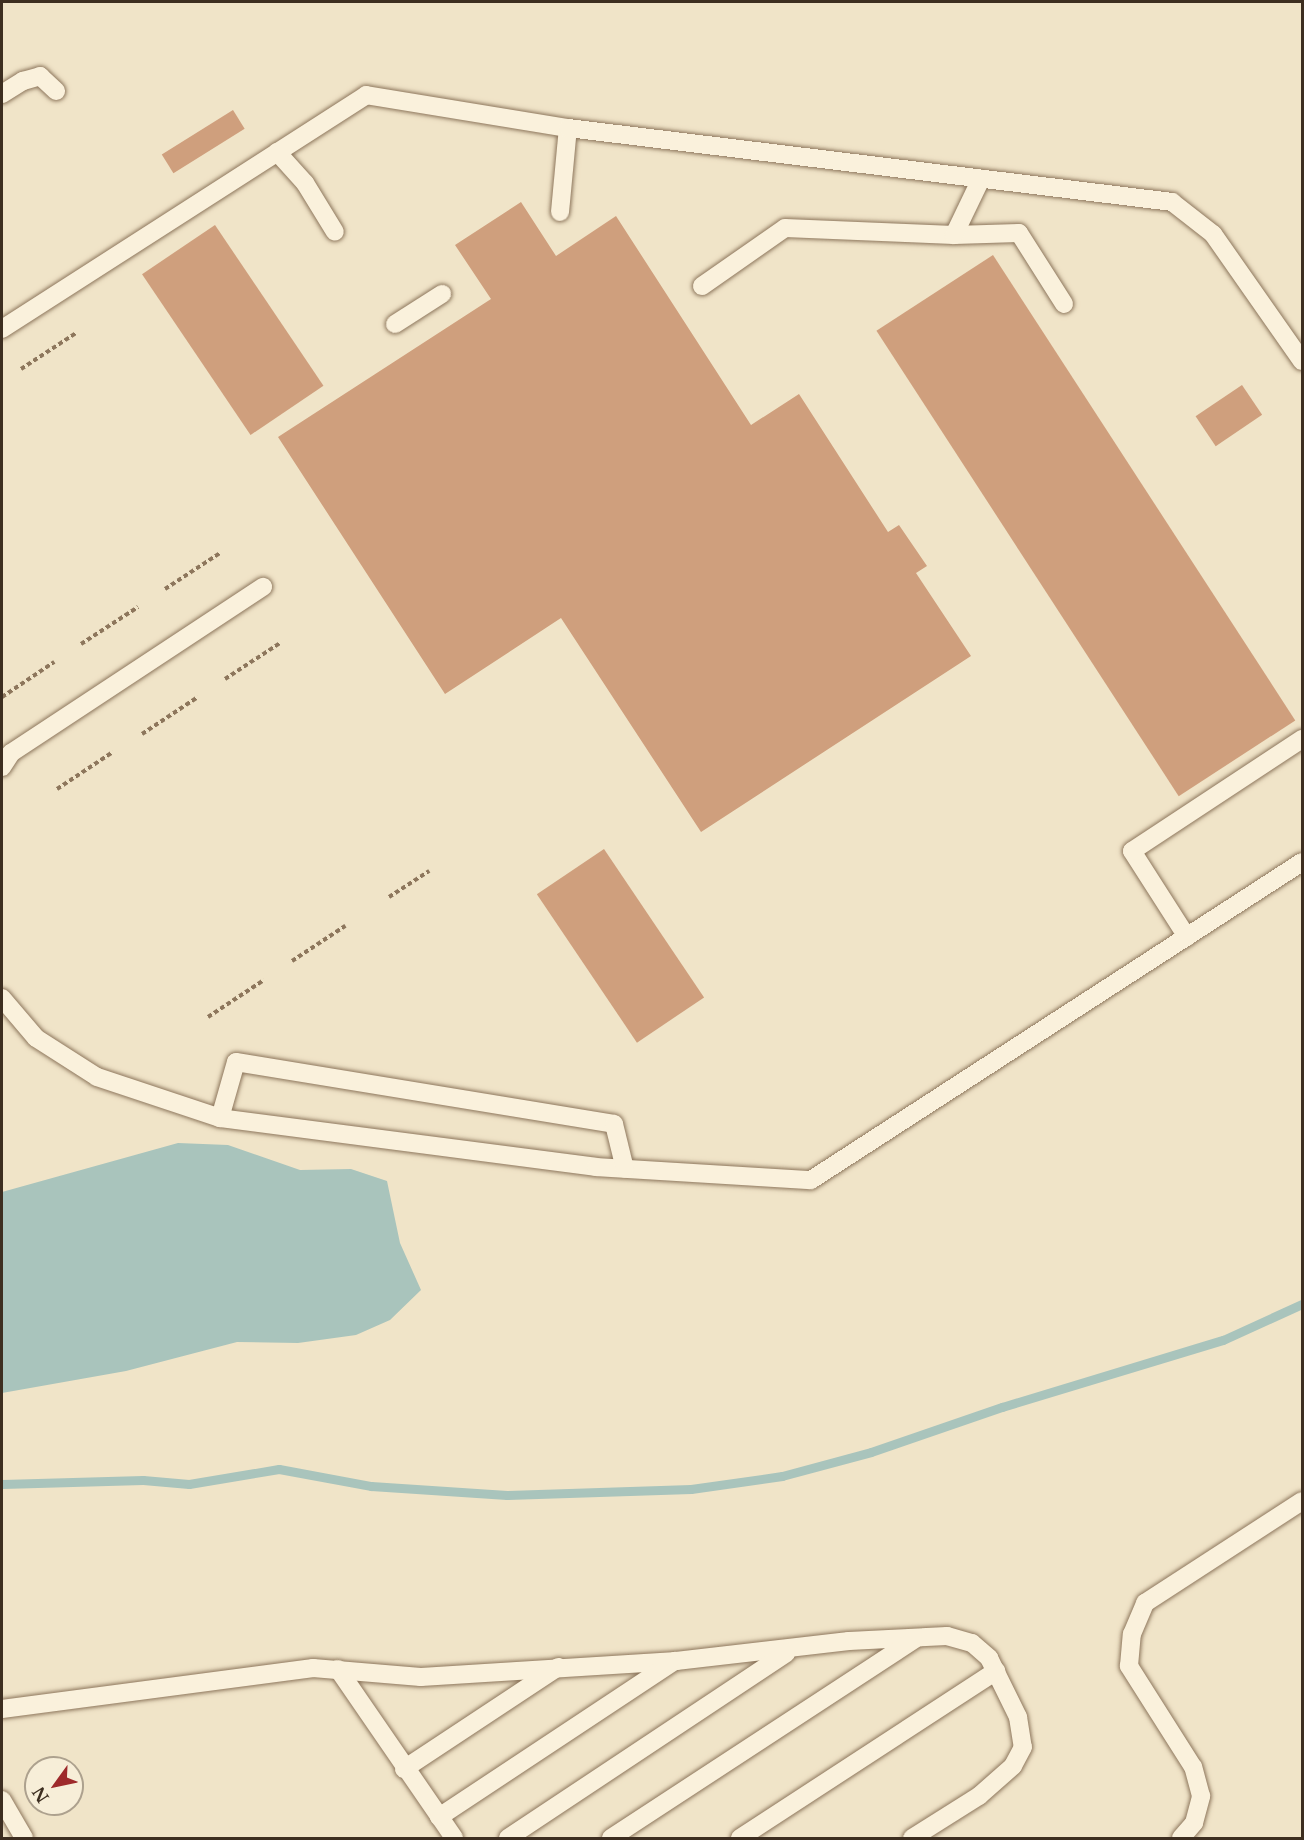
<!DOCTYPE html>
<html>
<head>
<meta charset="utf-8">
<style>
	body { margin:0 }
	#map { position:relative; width:1304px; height:1840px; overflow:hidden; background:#f0e4c8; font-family:"Libre Baskerville",serif }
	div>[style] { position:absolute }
	.water>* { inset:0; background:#a9c4bc }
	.stream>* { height:9px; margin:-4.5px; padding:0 4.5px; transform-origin:4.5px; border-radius:4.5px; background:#a9c4bc }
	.building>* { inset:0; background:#cf9f7d; transform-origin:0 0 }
	.path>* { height:4px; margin-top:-2px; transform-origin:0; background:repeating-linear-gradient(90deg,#8d765c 0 4.5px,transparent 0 7.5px) }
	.roads { filter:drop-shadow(0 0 2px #8d765c) drop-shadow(0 0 2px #8d765c) }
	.lane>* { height:18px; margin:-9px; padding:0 9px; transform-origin:9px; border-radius:9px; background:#faf1dc }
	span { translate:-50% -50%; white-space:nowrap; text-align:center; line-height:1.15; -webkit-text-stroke:4.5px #f7eed8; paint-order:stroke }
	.frame { position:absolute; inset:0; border:3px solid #3d2e20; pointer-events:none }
	.north { position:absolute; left:24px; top:1756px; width:60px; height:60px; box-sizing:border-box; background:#f7eed8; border:2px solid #ada18e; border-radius:50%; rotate:237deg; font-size:16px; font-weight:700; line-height:24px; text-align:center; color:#3d2e20 }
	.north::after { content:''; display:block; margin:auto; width:21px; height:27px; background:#9e2a2b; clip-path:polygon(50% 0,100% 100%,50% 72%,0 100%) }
</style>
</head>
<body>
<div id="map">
	<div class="water">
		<div style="clip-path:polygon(178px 1143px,228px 1145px,300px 1170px,351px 1169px,387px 1181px,400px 1243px,421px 1290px,390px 1320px,356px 1335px,298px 1343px,237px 1342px,126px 1371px,2px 1393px,2px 1192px)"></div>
	</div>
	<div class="stream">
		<div style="left:2px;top:1484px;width:141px;rotate:-1.6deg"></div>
		<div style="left:143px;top:1480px;width:46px;rotate:5deg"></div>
		<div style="left:189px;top:1484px;width:91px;rotate:-9.5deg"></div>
		<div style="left:279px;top:1469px;width:94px;rotate:10.5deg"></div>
		<div style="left:371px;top:1486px;width:136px;rotate:3.8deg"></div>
		<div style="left:507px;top:1495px;width:184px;rotate:-1.9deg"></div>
		<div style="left:691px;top:1489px;width:92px;rotate:-8.1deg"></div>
		<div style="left:782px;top:1476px;width:92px;rotate:-15.1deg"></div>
		<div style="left:871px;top:1452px;width:139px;rotate:-19deg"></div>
		<div style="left:1002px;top:1407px;width:231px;rotate:-16.9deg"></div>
		<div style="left:1223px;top:1340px;width:87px;rotate:-24.5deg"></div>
	</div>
	<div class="building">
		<div style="left:233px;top:110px;width:22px;height:84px;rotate:58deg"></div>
		<div style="clip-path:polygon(521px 202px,556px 256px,616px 216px,751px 425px,799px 394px,888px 532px,899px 525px,927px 566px,916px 573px,971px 656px,701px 832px,561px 618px,445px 694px,278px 437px,491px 299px,455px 245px)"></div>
		<div style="left:215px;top:225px;width:194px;height:88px;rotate:56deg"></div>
		<div style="left:993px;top:255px;width:555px;height:139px;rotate:57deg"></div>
		<div style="left:1242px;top:385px;width:36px;height:56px;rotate:56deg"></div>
		<div style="left:604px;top:849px;width:179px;height:81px;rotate:56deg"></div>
	</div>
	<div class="path">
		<div style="left:21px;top:369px;width:66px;rotate:-33.2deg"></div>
		<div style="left:165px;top:589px;width:66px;rotate:-33.2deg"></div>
		<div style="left:81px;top:644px;width:68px;rotate:-33deg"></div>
		<div style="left:225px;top:679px;width:66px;rotate:-33.2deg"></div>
		<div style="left:2px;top:697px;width:63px;rotate:-33.9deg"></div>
		<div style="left:142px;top:734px;width:67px;rotate:-33.5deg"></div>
		<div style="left:57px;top:789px;width:67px;rotate:-33.5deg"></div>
		<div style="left:389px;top:897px;width:48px;rotate:-33deg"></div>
		<div style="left:292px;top:961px;width:64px;rotate:-33.4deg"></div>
		<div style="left:208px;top:1017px;width:67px;rotate:-33.5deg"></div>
	</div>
	<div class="roads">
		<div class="lane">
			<div style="left:2px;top:94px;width:25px;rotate:-32deg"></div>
			<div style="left:23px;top:81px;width:18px;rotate:-16deg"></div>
			<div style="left:40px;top:76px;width:22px;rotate:43deg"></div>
			<div style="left:277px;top:152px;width:42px;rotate:47.9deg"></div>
			<div style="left:305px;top:183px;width:57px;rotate:58.5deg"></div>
			<div style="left:560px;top:212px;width:84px;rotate:-84.6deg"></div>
			<div style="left:954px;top:235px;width:65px;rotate:-1.8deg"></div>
			<div style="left:1019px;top:233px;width:84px;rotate:57.6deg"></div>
			<div style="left:702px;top:286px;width:101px;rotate:-34.9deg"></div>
			<div style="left:785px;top:228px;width:169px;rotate:2.4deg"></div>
			<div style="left:954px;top:235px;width:62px;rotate:-64.3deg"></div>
			<div style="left:395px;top:324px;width:56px;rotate:-32.6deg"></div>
			<div style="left:2px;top:329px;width:433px;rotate:-32.7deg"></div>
			<div style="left:366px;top:95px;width:205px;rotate:9.3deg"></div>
			<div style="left:568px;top:128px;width:609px;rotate:6.98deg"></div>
			<div style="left:1172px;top:202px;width:52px;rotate:38deg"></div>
			<div style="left:1213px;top:234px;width:155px;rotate:55deg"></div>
			<div style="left:2px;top:767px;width:17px;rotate:-57deg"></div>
			<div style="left:11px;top:753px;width:302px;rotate:-33.4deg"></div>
			<div style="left:1187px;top:937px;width:102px;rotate:-122.6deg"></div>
			<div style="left:1132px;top:851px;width:204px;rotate:-33.4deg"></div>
			<div style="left:2px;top:998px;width:52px;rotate:49.6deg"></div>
			<div style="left:36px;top:1038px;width:72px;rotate:32.6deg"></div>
			<div style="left:97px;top:1077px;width:130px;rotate:18.4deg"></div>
			<div style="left:220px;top:1118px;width:379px;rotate:7.4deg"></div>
			<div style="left:596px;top:1167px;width:215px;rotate:3.5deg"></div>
			<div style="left:811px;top:1180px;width:585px;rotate:-32.93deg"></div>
			<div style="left:220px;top:1118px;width:58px;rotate:-74.1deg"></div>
			<div style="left:236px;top:1062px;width:383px;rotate:9.3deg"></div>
			<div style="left:614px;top:1124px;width:46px;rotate:76.3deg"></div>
			<div style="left:338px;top:1669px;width:205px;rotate:55.5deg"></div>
			<div style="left:2px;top:1709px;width:314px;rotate:-7.5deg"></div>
			<div style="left:313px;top:1668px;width:108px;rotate:4.8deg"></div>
			<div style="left:421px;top:1677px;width:256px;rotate:-3.6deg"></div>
			<div style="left:676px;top:1661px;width:174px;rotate:-6.6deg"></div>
			<div style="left:849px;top:1641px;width:98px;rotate:-2.9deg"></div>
			<div style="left:947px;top:1636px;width:26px;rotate:16deg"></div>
			<div style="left:972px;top:1643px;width:23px;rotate:41deg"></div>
			<div style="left:989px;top:1658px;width:66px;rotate:63.8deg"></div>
			<div style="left:1018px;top:1717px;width:30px;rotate:81deg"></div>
			<div style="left:1023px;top:1747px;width:21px;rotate:118deg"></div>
			<div style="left:1013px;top:1766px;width:45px;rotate:138.6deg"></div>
			<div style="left:979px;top:1796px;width:79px;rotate:147.9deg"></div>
			<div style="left:404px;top:1769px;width:185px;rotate:-33.5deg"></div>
			<div style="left:2px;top:1800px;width:44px;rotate:59.9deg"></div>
			<div style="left:439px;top:1817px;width:283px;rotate:-33.5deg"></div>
			<div style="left:508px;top:1838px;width:334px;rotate:-33.6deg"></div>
			<div style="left:611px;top:1838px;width:363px;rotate:-33.2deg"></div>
			<div style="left:740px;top:1838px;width:306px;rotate:-33.1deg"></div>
			<div style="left:1181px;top:1838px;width:20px;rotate:-49deg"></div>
			<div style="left:1194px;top:1823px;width:28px;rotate:-75deg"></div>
			<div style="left:1201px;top:1796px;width:30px;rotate:-105deg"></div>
			<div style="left:1193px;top:1767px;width:120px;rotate:-122.4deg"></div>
			<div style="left:1129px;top:1666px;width:32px;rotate:-85deg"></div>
			<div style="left:1132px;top:1634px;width:34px;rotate:-67deg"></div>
			<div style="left:1145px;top:1603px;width:187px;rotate:-33deg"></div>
		</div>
	</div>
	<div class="frame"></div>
	<div class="north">N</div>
</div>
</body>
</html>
